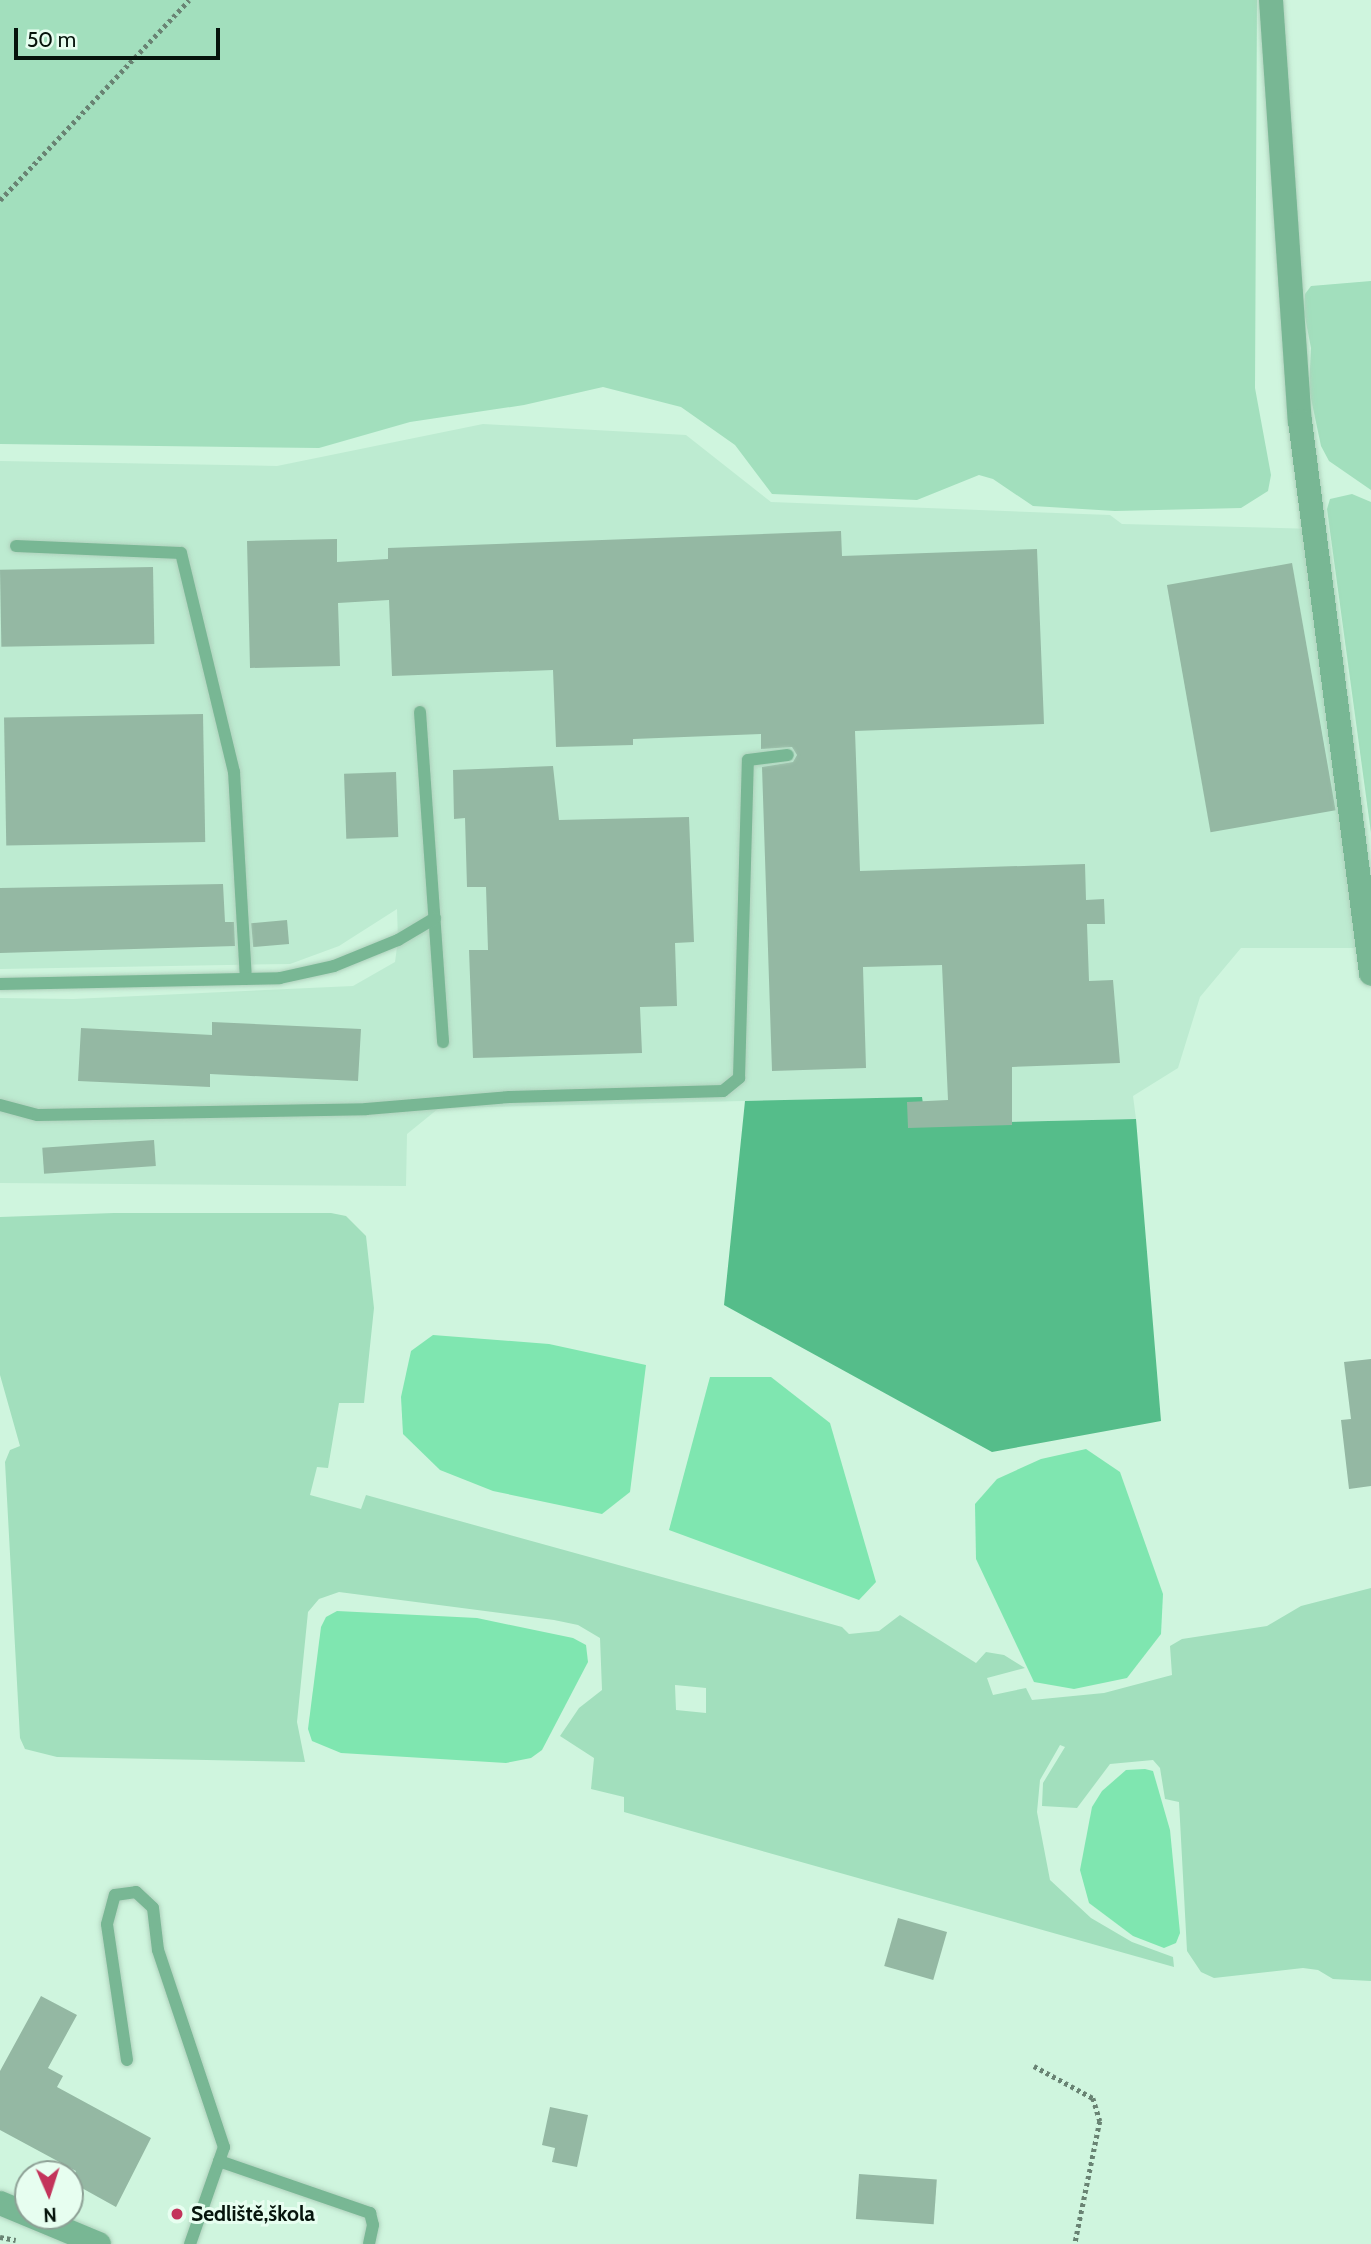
<!DOCTYPE html>
<html>
<head>
<meta charset="utf-8">
<style>
	body { margin:0 }
	#map { position:relative; width:1371px; height:2244px; overflow:hidden; background:#cff5de; font-family:Cabin,sans-serif }
	div>[style] { position:absolute }
	.built>* { inset:0; background:#bdebd1 }
	.green>* { inset:0; background:#a2dfbd }
	.forest>* { inset:0; background:#55bd8a }
	.water>* { inset:0; background:#7fe6b0 }
	.building>* { inset:0; background:#94b8a3; transform-origin:0 0 }
	.path>* { height:4.5px; margin-top:-2.25px; transform-origin:0; background:repeating-linear-gradient(90deg,#698373 0 3.5px,transparent 0 7px) }
	.roads { filter:drop-shadow(0 0 2px #afd1bc) drop-shadow(0 0 2px #afd1bc) }
	.lane>* { height:12px; margin:-6px; padding:0 6px; transform-origin:6px; border-radius:6px; background:#78b794 }
	.street>* { height:24px; margin:-12px; padding:0 12px; transform-origin:12px; border-radius:12px; background:#78b794 }
	.dots>* { width:19px; height:19px; translate:-50% -50%; box-sizing:border-box; border:4px solid #e7fef0; border-radius:50% }
	span { translate:-50% -50%; white-space:nowrap; text-align:center; line-height:1.15; -webkit-text-stroke:6px #e7fef0; paint-order:stroke }
	.poi-label { font-size:21px; color:#06140c; font-weight:700 }
	.left { translate:0 -50%; text-align:left }
	.north { position:absolute; left:14px; top:2160px; width:70px; height:70px; box-sizing:border-box; background:#e7fef0; border:2px solid #8da095; border-radius:50%; rotate:177deg; font-size:19px; font-weight:700; line-height:28px; text-align:center; color:#06140c }
	.north::after { content:''; display:block; margin:auto; width:24px; height:32px; background:#c3345b; clip-path:polygon(50% 0,100% 100%,50% 72%,0 100%) }
	.scale { position:absolute; left:14px; top:28px; width:206px; height:32px; box-sizing:border-box; border:4px solid #06140c; border-top:0; padding-left:9px; font-size:21px; line-height:24px; white-space:nowrap; color:#06140c; -webkit-text-stroke:5px #e7fef0; paint-order:stroke }
</style>
</head>
<body>
<div id="map">
	<div class="built">
		<div style="clip-path:polygon(483px 424px,686px 435px,771px 502px,1110px 515px,1122px 524px,1316px 529px,1368px 948px,1241px 948px,1200px 997px,1178px 1068px,1133px 1096px,1136px 1119px,926px 1124px,921px 1097px,439px 1108px,407px 1134px,406px 1186px,0 1183px,0 998px,73px 999px,353px 986px,395px 962px,398px 940px,397px 909px,339px 946px,290px 964px,0 969px,0 461px,277px 466px)"></div>
	</div>
	<div class="green">
		<div style="clip-path:polygon(0 0,1257px 0,1255px 388px,1271px 475px,1268px 491px,1241px 508px,1115px 511px,1033px 506px,993px 479px,979px 475px,917px 500px,772px 494px,735px 445px,681px 407px,603px 387px,524px 405px,410px 422px,319px 448px,0 444px)"></div>
		<div style="clip-path:polygon(1371px 281px,1371px 490px,1329px 461px,1321px 446px,1309px 389px,1311px 348px,1304px 312px,1305px 294px,1311px 286px)"></div>
		<div style="clip-path:polygon(1352px 494px,1371px 502px,1371px 833px,1327px 509px,1330px 499px)"></div>
		<div style="clip-path:polygon(evenodd,114px 1213px,331px 1213px,346px 1216px,366px 1236px,374px 1308px,364px 1403px,339px 1403px,328px 1468px,317px 1467px,310px 1495px,361px 1509px,366px 1495px,842px 1627px,849px 1634px,879px 1631px,900px 1615px,976px 1663px,986px 1652px,1004px 1655px,1025px 1668px,987px 1678px,993px 1695px,1026px 1688px,1032px 1700px,1104px 1693px,1172px 1675px,1170px 1646px,1182px 1639px,1267px 1626px,1301px 1606px,1371px 1588px,1371px 1981px,1333px 1979px,1318px 1970px,1303px 1968px,1214px 1978px,1201px 1972px,1187px 1951px,1179px 1802px,1165px 1799px,1160px 1768px,1153px 1760px,1110px 1764px,1077px 1808px,1042px 1806px,1043px 1783px,1065px 1747px,1060px 1745px,1040px 1780px,1037px 1812px,1050px 1880px,1091px 1918px,1132px 1942px,1173px 1957px,1174px 1967px,624px 1812px,624px 1797px,591px 1789px,594px 1758px,560px 1736px,579px 1708px,602px 1690px,600px 1638px,578px 1625px,554px 1620px,339px 1592px,319px 1599px,308px 1612px,297px 1722px,305px 1762px,57px 1757px,25px 1749px,20px 1738px,5px 1462px,10px 1450px,20px 1446px,0 1375px,0 1217px,114px 1213px,675px 1685px,706px 1688px,706px 1713px,676px 1710px,675px 1685px)"></div>
	</div>
	<div class="forest">
		<div style="clip-path:polygon(922px 1097px,926px 1124px,1136px 1119px,1161px 1421px,992px 1452px,724px 1305px,745px 1101px)"></div>
	</div>
	<div class="water">
		<div style="clip-path:polygon(433px 1335px,549px 1344px,646px 1365px,630px 1492px,602px 1514px,493px 1491px,440px 1470px,403px 1434px,401px 1397px,411px 1351px)"></div>
		<div style="clip-path:polygon(710px 1377px,771px 1377px,830px 1423px,876px 1582px,859px 1600px,669px 1530px)"></div>
		<div style="clip-path:polygon(1086px 1449px,1120px 1472px,1163px 1594px,1161px 1634px,1127px 1678px,1074px 1689px,1034px 1682px,976px 1559px,975px 1504px,997px 1479px,1041px 1459px)"></div>
		<div style="clip-path:polygon(337px 1611px,477px 1618px,573px 1638px,586px 1645px,588px 1662px,542px 1750px,531px 1758px,506px 1763px,341px 1753px,312px 1741px,308px 1729px,321px 1627px,326px 1617px)"></div>
		<div style="clip-path:polygon(1145px 1769px,1153px 1771px,1170px 1830px,1180px 1933px,1176px 1943px,1164px 1948px,1133px 1936px,1089px 1903px,1080px 1870px,1092px 1807px,1102px 1791px,1126px 1770px)"></div>
	</div>
	<div class="building">
		<div style="clip-path:polygon(841px 531px,842px 556px,1037px 549px,1044px 724px,855px 731px,860px 871px,1085px 864px,1086px 900px,1104px 899px,1105px 924px,1087px 924px,1089px 981px,1113px 980px,1120px 1063px,1012px 1067px,1012px 1125px,908px 1128px,907px 1102px,948px 1100px,942px 965px,863px 967px,866px 1068px,772px 1071px,762px 767px,793px 762px,797px 755px,792px 747px,761px 749px,761px 734px,633px 739px,633px 745px,556px 747px,553px 670px,392px 676px,389px 600px,338px 603px,340px 666px,250px 668px,247px 541px,337px 539px,337px 562px,388px 559px,388px 548px)"></div>
		<div style="left:1292px;top:563px;width:251px;height:127px;rotate:80deg"></div>
		<div style="left:153px;top:567px;width:77px;height:153px;rotate:89deg"></div>
		<div style="left:203px;top:714px;width:128px;height:199px;rotate:89deg"></div>
		<div style="clip-path:polygon(553px 766px,559px 820px,689px 817px,694px 942px,675px 943px,677px 1006px,640px 1007px,642px 1053px,473px 1058px,469px 950px,488px 950px,486px 887px,467px 887px,465px 818px,454px 819px,453px 770px)"></div>
		<div style="left:396px;top:772px;width:65px;height:52px;rotate:88deg"></div>
		<div style="clip-path:polygon(223px 884px,225px 922px,234px 922px,235px 946px,0 953px,0 888px)"></div>
		<div style="left:287px;top:920px;width:24px;height:36px;rotate:85deg"></div>
		<div style="clip-path:polygon(212px 1022px,361px 1029px,358px 1081px,210px 1074px,210px 1087px,78px 1081px,81px 1028px,212px 1035px)"></div>
		<div style="left:154px;top:1140px;width:26px;height:112px;rotate:86deg"></div>
		<div style="clip-path:polygon(1371px 1359px,1371px 1486px,1349px 1489px,1341px 1420px,1351px 1419px,1344px 1362px)"></div>
		<div style="left:898px;top:1918px;width:51px;height:50px;rotate:16deg"></div>
		<div style="clip-path:polygon(41px 1996px,77px 2015px,48px 2068px,63px 2076px,57px 2087px,151px 2138px,116px 2207px,71px 2182px,76px 2171px,0 2130px,0 2071px)"></div>
		<div style="clip-path:polygon(550px 2107px,588px 2115px,577px 2167px,552px 2162px,555px 2148px,542px 2145px)"></div>
		<div style="left:859px;top:2174px;width:78px;height:45px;rotate:4deg"></div>
	</div>
	<div class="path">
		<div style="left:0;top:200px;width:275px;rotate:-46.6deg"></div>
		<div style="left:1034px;top:2066px;width:67px;rotate:28.5deg"></div>
		<div style="left:1093px;top:2098px;width:24px;rotate:73deg"></div>
		<div style="left:1100px;top:2121px;width:126px;rotate:101.5deg"></div>
		<div style="left:0;top:2237px;width:16px;rotate:11deg"></div>
	</div>
	<div class="roads">
		<div class="lane">
			<div style="left:16px;top:546px;width:165px;rotate:2.4deg"></div>
			<div style="left:181px;top:553px;width:225px;rotate:76.4deg"></div>
			<div style="left:234px;top:772px;width:207px;rotate:86.7deg"></div>
			<div style="left:420px;top:712px;width:331px;rotate:86deg"></div>
			<div style="left:0;top:984px;width:280px;rotate:-1.2deg"></div>
			<div style="left:280px;top:978px;width:55px;rotate:-12.5deg"></div>
			<div style="left:334px;top:966px;width:69px;rotate:-22.1deg"></div>
			<div style="left:398px;top:940px;width:43px;rotate:-30.7deg"></div>
			<div style="left:0;top:1105px;width:39px;rotate:15deg"></div>
			<div style="left:38px;top:1115px;width:328px;rotate:-1deg"></div>
			<div style="left:366px;top:1109px;width:144px;rotate:-4.8deg"></div>
			<div style="left:510px;top:1097px;width:213px;rotate:-1.6deg"></div>
			<div style="left:723px;top:1091px;width:21px;rotate:-39deg"></div>
			<div style="left:739px;top:1078px;width:318px;rotate:-88.4deg"></div>
			<div style="left:748px;top:760px;width:40px;rotate:-7.1deg"></div>
			<div style="left:127px;top:2060px;width:137px;rotate:-98.4deg"></div>
			<div style="left:107px;top:1924px;width:30px;rotate:-75deg"></div>
			<div style="left:115px;top:1895px;width:21px;rotate:-8deg"></div>
			<div style="left:136px;top:1892px;width:23px;rotate:43deg"></div>
			<div style="left:153px;top:1908px;width:42px;rotate:83.2deg"></div>
			<div style="left:158px;top:1950px;width:208px;rotate:71.5deg"></div>
			<div style="left:224px;top:2147px;width:103px;rotate:109.3deg"></div>
			<div style="left:219px;top:2161px;width:160px;rotate:19deg"></div>
			<div style="left:370px;top:2213px;width:12px;rotate:76deg"></div>
			<div style="left:373px;top:2225px;width:19px;rotate:102deg"></div>
		</div>
		<div class="street">
			<div style="left:1271px;top:0;width:422px;rotate:86.1deg"></div>
			<div style="left:1300px;top:421px;width:557px;rotate:82.67deg"></div>
			<div style="left:0;top:2203px;width:107px;rotate:22.5deg"></div>
		</div>
	</div>
	<div class="dots">
		<div style="left:177px;top:2214px;background:#c3345b"></div>
	</div>
	<div class="poi-label">
		<span class="left" style="left:191px;top:2214px">Sedliště,škola</span>
	</div>
	<div class="north">N</div>
	<div class="scale">50 m</div>
</div>
</body>
</html>
